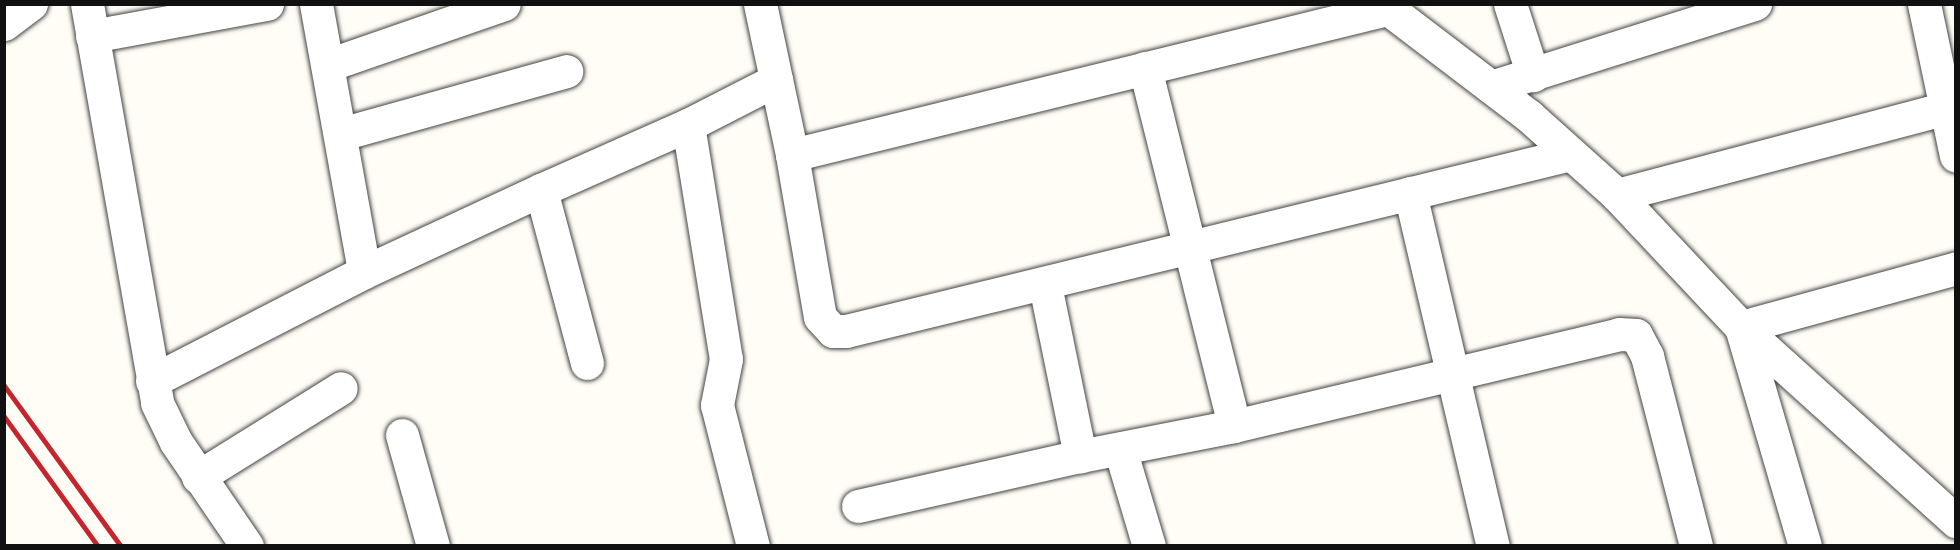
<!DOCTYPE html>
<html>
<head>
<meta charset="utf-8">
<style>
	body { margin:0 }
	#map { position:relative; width:1960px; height:550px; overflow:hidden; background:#fffdf5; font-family:Merriweather,serif }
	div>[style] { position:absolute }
	.roads { filter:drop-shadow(0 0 2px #444) drop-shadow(0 0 2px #444) }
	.minor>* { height:33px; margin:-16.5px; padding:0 16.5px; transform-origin:16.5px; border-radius:16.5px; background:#fff }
	.rail>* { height:4.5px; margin:-2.25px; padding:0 2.25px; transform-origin:2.25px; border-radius:2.25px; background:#c4262e }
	span { translate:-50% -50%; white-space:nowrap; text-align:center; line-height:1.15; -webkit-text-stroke:6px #fff; paint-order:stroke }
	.frame { position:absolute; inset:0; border:6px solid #111; pointer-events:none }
</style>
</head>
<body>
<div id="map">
	<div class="roads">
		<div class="minor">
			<div style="left:87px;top:4px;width:405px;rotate:80deg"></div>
			<div style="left:157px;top:403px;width:43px;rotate:64deg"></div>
			<div style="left:176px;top:442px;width:126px;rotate:55.7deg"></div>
			<div style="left:316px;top:4px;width:272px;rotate:79.8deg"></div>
			<div style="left:760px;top:4px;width:154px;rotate:78deg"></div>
			<div style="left:792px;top:155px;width:613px;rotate:-13.79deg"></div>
			<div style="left:1382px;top:4px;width:185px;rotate:37.3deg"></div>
			<div style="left:1529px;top:116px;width:118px;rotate:41.9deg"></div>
			<div style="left:1617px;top:195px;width:181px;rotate:46.8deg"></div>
			<div style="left:1741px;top:327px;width:290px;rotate:42.1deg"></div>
			<div style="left:1510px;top:4px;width:75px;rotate:72.1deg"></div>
			<div style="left:1924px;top:4px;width:155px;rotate:78.1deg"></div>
			<div style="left:4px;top:24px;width:34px;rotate:-37deg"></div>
			<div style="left:92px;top:36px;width:178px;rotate:-10.4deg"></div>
			<div style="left:328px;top:65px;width:186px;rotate:-19.1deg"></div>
			<div style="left:1145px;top:68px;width:369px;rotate:76deg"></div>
			<div style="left:1491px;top:87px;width:277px;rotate:-17.5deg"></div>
			<div style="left:688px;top:125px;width:99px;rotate:-27.1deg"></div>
			<div style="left:341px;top:134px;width:234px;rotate:-15.6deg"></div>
			<div style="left:792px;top:155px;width:164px;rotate:80.2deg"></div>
			<div style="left:820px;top:317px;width:19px;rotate:47deg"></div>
			<div style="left:833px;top:331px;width:13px"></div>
			<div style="left:846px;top:331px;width:746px;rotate:-13.72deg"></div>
			<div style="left:1410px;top:193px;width:363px;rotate:76.8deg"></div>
			<div style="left:1617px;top:195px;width:340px;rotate:-14.8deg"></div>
			<div style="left:1045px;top:285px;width:175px;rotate:78.4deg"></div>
			<div style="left:1080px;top:456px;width:157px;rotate:-11deg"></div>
			<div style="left:1234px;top:426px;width:396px;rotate:-13.4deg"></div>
			<div style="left:1619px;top:334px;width:17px;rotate:3deg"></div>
			<div style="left:1636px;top:335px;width:24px;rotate:62deg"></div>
			<div style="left:1647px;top:356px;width:196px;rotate:75.5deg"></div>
			<div style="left:587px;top:363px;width:179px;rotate:-104.9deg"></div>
			<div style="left:541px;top:190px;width:161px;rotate:-23.9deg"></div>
			<div style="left:688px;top:125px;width:237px;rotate:80.8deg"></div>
			<div style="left:726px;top:359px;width:47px;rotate:101.1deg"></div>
			<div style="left:717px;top:405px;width:146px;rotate:75.7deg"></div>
			<div style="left:152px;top:381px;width:238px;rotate:-27.2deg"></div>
			<div style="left:364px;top:272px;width:195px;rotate:-24.9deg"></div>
			<div style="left:402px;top:435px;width:115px;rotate:74.4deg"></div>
			<div style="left:1120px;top:449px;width:101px;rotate:73.4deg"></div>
			<div style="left:198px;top:477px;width:168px;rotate:-31.9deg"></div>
			<div style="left:858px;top:506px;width:228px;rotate:-12.7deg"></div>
			<div style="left:1805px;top:546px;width:228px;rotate:-106.3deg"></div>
			<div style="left:1741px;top:327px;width:223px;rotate:-15.3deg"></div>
		</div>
	</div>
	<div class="rail">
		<div style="left:4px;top:385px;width:199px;rotate:54deg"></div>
		<div style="left:4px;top:416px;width:160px;rotate:54.1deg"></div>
	</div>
	<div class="frame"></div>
</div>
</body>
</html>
